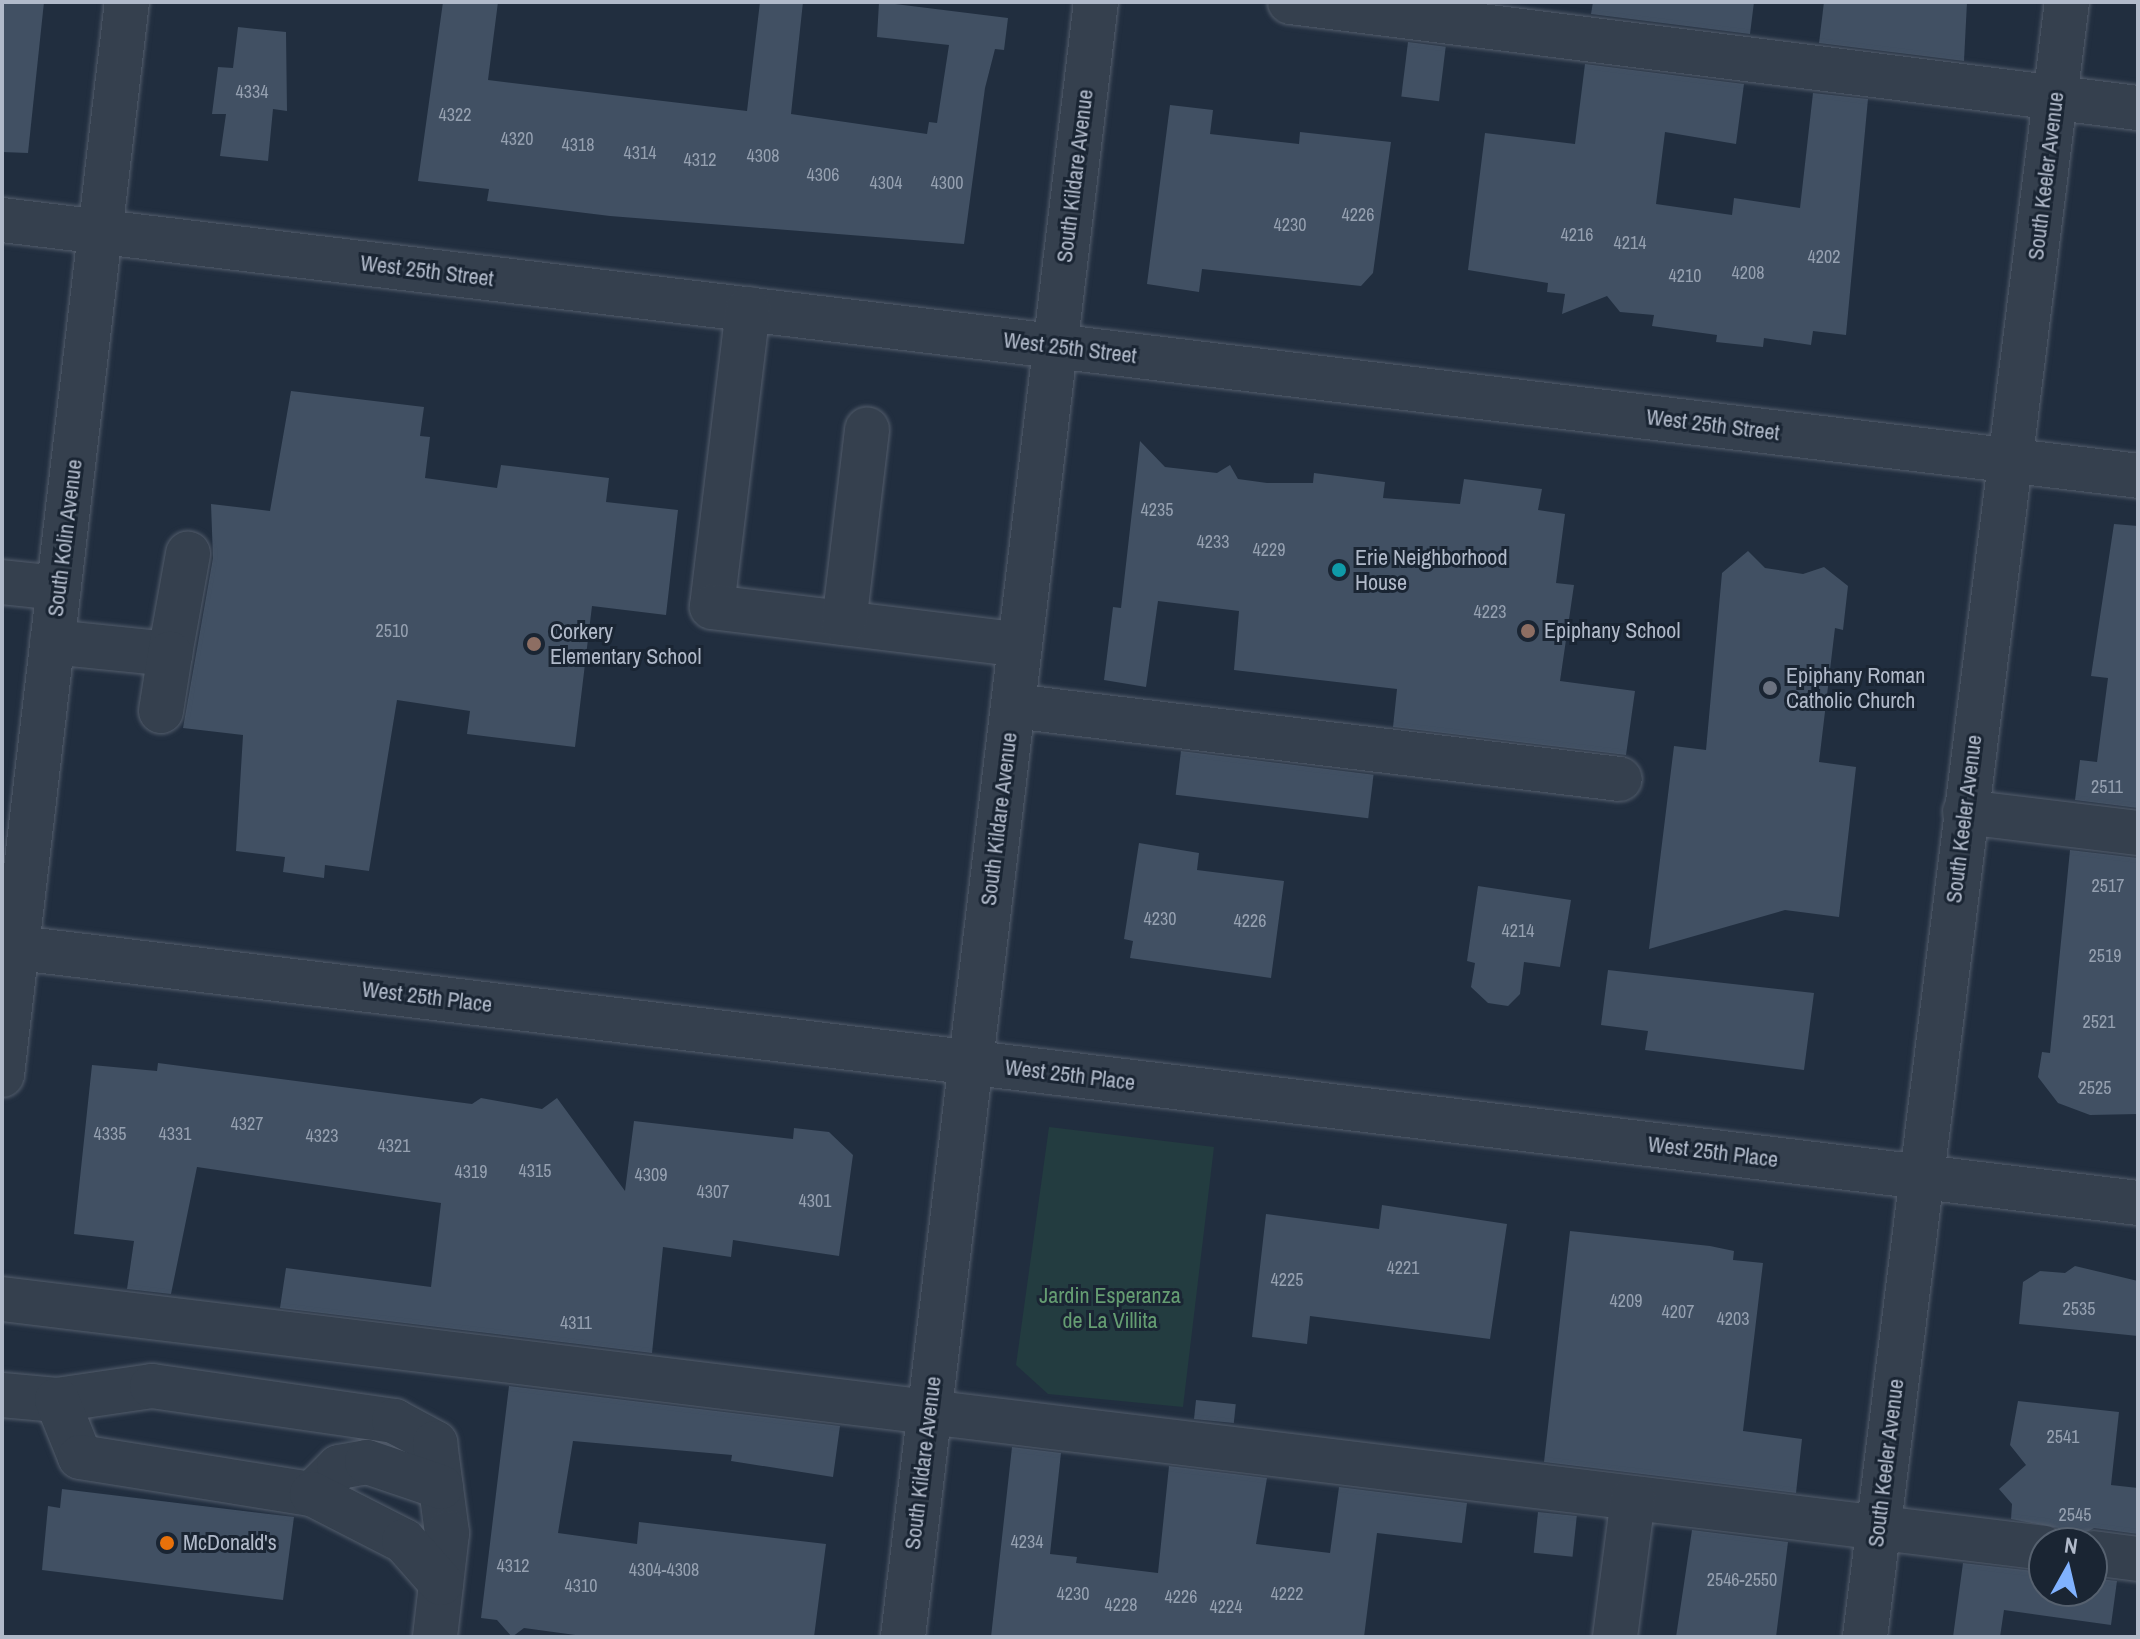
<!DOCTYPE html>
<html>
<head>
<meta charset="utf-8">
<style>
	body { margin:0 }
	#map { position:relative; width:2140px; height:1639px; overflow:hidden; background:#212e3f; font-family:"Archivo Narrow",sans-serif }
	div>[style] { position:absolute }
	.green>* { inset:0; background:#233c40 }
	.building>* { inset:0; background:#415063; transform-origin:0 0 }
	.roads { filter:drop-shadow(0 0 2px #535d6c) drop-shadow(0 0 2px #535d6c) }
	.minor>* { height:44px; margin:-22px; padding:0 22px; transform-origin:22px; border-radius:22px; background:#35404e }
	.dots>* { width:22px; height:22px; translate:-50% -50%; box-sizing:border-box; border:4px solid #1a2533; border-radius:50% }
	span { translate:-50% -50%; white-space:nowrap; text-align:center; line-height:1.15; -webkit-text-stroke:6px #1a2533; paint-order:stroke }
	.number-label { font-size:18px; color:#95a0b0 }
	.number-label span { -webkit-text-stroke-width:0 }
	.street-label { font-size:22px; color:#b1baca }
	.poi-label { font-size:22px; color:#b1baca }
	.left { translate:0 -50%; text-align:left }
	.park-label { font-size:22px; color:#659d72 }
	.frame { position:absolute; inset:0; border:4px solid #b1baca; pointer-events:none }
	.north { position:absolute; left:2028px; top:1527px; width:80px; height:80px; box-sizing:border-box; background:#1a2533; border:2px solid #56616f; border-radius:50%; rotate:8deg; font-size:22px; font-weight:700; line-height:32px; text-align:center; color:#b1baca }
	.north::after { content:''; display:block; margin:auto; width:28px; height:36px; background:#80b2ff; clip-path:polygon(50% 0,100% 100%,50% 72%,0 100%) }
</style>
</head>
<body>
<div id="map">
	<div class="green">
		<div style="clip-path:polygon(1049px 1127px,1214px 1147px,1183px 1407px,1048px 1394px,1016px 1365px)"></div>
	</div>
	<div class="building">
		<div style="clip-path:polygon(2px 2px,44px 2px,28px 153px,2px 152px)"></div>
		<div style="clip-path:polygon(443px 2px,498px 2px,488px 80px,747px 111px,760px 2px,803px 2px,791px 114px,927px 134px,929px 122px,937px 123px,949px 45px,877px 37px,879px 2px,1008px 18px,1004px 50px,995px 49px,985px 88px,964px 244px,610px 216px,487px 201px,489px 189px,418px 181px)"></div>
		<div style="clip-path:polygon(1593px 2px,1754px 2px,1750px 34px,1591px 14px)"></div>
		<div style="clip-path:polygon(1824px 2px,1967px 2px,1964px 61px,1819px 43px)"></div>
		<div style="clip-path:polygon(238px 27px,286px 32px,287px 111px,273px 109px,268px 161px,220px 156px,226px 114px,212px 114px,218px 67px,233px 68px)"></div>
		<div style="left:1408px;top:42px;width:38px;height:55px;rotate:7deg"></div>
		<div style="clip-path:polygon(1585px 64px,1744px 84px,1736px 144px,1665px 132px,1656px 204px,1732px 215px,1734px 198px,1800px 208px,1813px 93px,1868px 99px,1846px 335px,1813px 331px,1811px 345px,1764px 338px,1763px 347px,1716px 342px,1717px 335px,1652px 326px,1654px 315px,1620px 312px,1607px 296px,1562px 314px,1565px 294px,1547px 292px,1548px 283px,1468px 270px,1485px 133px,1575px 144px)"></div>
		<div style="clip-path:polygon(1170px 105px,1213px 110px,1210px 134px,1299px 144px,1300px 132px,1391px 142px,1373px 273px,1361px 286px,1202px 269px,1199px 292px,1147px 284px)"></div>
		<div style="clip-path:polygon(291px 391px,424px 407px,420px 436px,430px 437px,425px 478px,497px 488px,501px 465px,609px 478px,606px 502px,678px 510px,666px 615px,592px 606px,575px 747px,467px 734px,470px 711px,397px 700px,369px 871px,325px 865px,324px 878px,283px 872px,285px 857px,236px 851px,243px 735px,183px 728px,213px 558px,211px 504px,270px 511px)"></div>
		<div style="clip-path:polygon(1140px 441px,1165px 467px,1217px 473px,1230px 465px,1238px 479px,1267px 483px,1313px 483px,1314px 473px,1385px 482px,1383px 498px,1460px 504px,1464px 479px,1542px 489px,1538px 510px,1565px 514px,1556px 583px,1574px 585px,1560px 681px,1635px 691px,1626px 755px,1393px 727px,1397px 689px,1234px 670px,1239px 611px,1158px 601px,1146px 687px,1104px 680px,1113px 607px,1121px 608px)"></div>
		<div style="clip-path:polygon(2114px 524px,2138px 526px,2138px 808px,2075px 800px,2080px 760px,2097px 762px,2108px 678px,2091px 676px)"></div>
		<div style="clip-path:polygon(1748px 551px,1765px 568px,1803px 574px,1824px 567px,1848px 586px,1843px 630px,1835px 628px,1819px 762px,1856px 767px,1839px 917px,1785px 910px,1649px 949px,1674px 746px,1706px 750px,1722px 573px)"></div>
		<div style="left:1181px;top:751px;width:194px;height:44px;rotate:7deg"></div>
		<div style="clip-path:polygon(1139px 843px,1199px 853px,1197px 870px,1284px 881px,1271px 978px,1130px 958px,1133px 941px,1124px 939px)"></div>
		<div style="clip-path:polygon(2070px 850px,2138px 858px,2138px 1114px,2090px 1115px,2058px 1103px,2038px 1077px,2042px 1052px,2050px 1053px)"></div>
		<div style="clip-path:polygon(1478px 886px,1571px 900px,1560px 967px,1524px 962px,1520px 994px,1508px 1006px,1488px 1003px,1471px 987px,1475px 963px,1467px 961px)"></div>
		<div style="clip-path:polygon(1608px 970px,1814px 993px,1804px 1070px,1645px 1050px,1648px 1031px,1601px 1025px)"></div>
		<div style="clip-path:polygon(158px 1063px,472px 1104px,481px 1098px,542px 1109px,557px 1098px,625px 1191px,634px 1121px,793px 1139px,794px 1128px,829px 1132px,853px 1155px,839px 1256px,733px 1240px,731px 1257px,663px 1247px,652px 1353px,280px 1308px,286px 1268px,431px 1287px,441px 1203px,197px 1167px,171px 1294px,127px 1289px,134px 1241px,74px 1234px,92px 1065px,157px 1071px)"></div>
		<div style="clip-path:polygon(1382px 1205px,1507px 1224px,1490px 1339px,1310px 1316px,1307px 1344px,1252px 1337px,1266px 1214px,1379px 1229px)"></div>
		<div style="clip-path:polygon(1570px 1231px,1710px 1246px,1734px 1251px,1733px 1260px,1763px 1263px,1743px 1431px,1802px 1439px,1796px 1493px,1544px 1462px)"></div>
		<div style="clip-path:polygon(2075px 1266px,2138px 1281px,2138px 1336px,2019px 1324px,2023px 1282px,2040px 1271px,2065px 1273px)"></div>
		<div style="clip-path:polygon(509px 1386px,840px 1426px,833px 1477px,731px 1461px,732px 1455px,573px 1441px,558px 1533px,637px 1544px,639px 1522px,826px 1544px,814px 1637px,590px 1637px,524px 1628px,512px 1637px,497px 1620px,481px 1618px)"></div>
		<div style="left:1196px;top:1400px;width:40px;height:19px;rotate:6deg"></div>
		<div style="clip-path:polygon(2018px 1401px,2119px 1412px,2111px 1485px,2138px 1488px,2138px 1534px,2094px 1528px,2068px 1543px,2058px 1528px,2011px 1519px,2012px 1504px,1999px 1489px,2026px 1465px,2010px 1445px)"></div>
		<div style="clip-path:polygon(1012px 1447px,1061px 1453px,1050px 1554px,1077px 1557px,1076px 1563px,1158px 1573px,1169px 1466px,1267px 1478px,1256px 1544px,1330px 1553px,1339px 1487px,1467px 1503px,1462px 1543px,1377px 1533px,1364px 1637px,991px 1637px)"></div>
		<div style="clip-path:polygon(62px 1489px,294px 1517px,283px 1600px,42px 1570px,48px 1506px,60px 1508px)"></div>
		<div style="left:1538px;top:1512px;width:39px;height:41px;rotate:6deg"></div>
		<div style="clip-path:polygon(1692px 1530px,1788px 1542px,1776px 1637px,1676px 1637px)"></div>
		<div style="clip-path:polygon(1963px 1563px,2044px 1572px,2044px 1591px,2092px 1591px,2092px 1578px,2117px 1581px,2111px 1625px,2004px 1610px,2000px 1637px,1953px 1637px)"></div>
	</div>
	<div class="roads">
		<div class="minor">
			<div style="left:1290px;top:2px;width:855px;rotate:7.13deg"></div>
			<div style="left:2px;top:220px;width:2151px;rotate:6.83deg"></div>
			<div style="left:748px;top:309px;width:300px;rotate:96.9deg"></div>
			<div style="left:712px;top:607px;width:310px;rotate:7deg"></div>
			<div style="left:2px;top:582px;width:57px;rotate:6deg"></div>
			<div style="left:844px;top:623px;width:195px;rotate:-83.2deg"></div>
			<div style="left:52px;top:642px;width:119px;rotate:5.8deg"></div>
			<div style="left:170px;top:654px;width:102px;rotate:-79.8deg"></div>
			<div style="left:1013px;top:706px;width:611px;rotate:6.86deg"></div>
			<div style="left:161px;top:711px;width:58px;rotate:-81deg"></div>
			<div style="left:1965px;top:812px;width:174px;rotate:6.9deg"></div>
			<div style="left:2px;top:946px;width:2151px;rotate:6.86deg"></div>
			<div style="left:2px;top:1075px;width:1080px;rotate:-83.36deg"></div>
			<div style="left:2px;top:1299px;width:2057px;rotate:6.95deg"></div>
			<div style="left:2px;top:1395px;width:55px;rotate:5.2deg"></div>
			<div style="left:57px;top:1400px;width:96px;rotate:-8.4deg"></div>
			<div style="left:152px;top:1386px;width:245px;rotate:8.2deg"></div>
			<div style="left:394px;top:1421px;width:47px;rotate:28.2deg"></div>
			<div style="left:435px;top:1443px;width:91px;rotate:82.4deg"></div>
			<div style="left:447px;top:1533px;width:105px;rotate:96.6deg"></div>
			<div style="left:57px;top:1400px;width:61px;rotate:68deg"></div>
			<div style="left:80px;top:1457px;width:235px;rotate:9.1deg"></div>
			<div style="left:312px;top:1494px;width:38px;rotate:-45deg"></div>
			<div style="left:339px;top:1467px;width:28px;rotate:-10deg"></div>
			<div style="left:367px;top:1462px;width:78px;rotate:18.7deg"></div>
			<div style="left:312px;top:1494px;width:103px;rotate:27.1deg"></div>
			<div style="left:404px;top:1541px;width:56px;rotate:48.6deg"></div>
			<div style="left:2092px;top:1553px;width:46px;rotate:7.4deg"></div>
			<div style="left:903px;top:1637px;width:1646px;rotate:-83.27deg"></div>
			<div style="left:1615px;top:1637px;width:140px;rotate:-82.6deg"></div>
			<div style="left:1865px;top:1637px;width:1647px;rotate:-82.96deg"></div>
		</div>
	</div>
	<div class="dots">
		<div style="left:1339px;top:570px;background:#0f9aa8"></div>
		<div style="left:1528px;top:631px;background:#8d6e63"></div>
		<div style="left:534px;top:644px;background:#8d6e63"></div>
		<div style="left:1770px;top:688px;background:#6b7280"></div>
		<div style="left:167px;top:1543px;background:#e8710a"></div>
	</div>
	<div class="number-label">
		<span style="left:252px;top:92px">4334</span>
		<span style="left:455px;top:115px">4322</span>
		<span style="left:517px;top:139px">4320</span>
		<span style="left:578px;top:145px">4318</span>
		<span style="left:640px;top:153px">4314</span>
		<span style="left:763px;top:156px">4308</span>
		<span style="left:700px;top:160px">4312</span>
		<span style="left:823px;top:175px">4306</span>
		<span style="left:886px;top:183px">4304</span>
		<span style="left:947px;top:183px">4300</span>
		<span style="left:1358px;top:215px">4226</span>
		<span style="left:1290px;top:225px">4230</span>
		<span style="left:1577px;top:235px">4216</span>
		<span style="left:1630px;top:243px">4214</span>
		<span style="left:1824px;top:257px">4202</span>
		<span style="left:1748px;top:273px">4208</span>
		<span style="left:1685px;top:276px">4210</span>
		<span style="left:1157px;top:510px">4235</span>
		<span style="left:1213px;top:542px">4233</span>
		<span style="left:1269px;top:550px">4229</span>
		<span style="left:1490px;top:612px">4223</span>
		<span style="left:392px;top:631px">2510</span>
		<span style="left:2107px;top:787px">2511</span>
		<span style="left:2108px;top:886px">2517</span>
		<span style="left:1160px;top:919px">4230</span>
		<span style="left:1250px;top:921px">4226</span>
		<span style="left:1518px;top:931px">4214</span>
		<span style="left:2105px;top:956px">2519</span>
		<span style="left:2099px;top:1022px">2521</span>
		<span style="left:2095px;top:1088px">2525</span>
		<span style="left:247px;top:1124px">4327</span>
		<span style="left:110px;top:1134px">4335</span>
		<span style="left:175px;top:1134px">4331</span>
		<span style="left:322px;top:1136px">4323</span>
		<span style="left:394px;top:1146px">4321</span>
		<span style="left:535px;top:1171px">4315</span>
		<span style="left:471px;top:1172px">4319</span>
		<span style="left:651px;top:1175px">4309</span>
		<span style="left:713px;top:1192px">4307</span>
		<span style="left:815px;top:1201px">4301</span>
		<span style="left:1403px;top:1268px">4221</span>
		<span style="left:1287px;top:1280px">4225</span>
		<span style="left:1626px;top:1301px">4209</span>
		<span style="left:2079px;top:1309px">2535</span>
		<span style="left:1678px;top:1312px">4207</span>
		<span style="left:1733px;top:1319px">4203</span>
		<span style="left:576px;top:1323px">4311</span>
		<span style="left:2063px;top:1437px">2541</span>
		<span style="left:2075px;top:1515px">2545</span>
		<span style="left:1027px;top:1542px">4234</span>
		<span style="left:513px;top:1566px">4312</span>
		<span style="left:664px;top:1570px">4304-4308</span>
		<span style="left:1742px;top:1580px">2546-2550</span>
		<span style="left:581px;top:1586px">4310</span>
		<span style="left:1073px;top:1594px">4230</span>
		<span style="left:1287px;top:1594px">4222</span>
		<span style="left:1181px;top:1597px">4226</span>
		<span style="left:1121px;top:1605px">4228</span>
		<span style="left:1226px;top:1607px">4224</span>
	</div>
	<div class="street-label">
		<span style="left:1075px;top:176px;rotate:-83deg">South Kildare Avenue</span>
		<span style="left:2046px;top:176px;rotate:-83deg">South Keeler Avenue</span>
		<span style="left:427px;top:271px;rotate:7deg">West 25th Street</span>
		<span style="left:1070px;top:348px;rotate:7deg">West 25th Street</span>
		<span style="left:1713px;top:425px;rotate:7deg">West 25th Street</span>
		<span style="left:65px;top:538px;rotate:-83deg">South Kolin Avenue</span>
		<span style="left:999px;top:819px;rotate:-83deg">South Kildare Avenue</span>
		<span style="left:1964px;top:819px;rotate:-83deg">South Keeler Avenue</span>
		<span style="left:427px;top:997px;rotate:7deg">West 25th Place</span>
		<span style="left:1070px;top:1075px;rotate:7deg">West 25th Place</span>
		<span style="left:1713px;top:1152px;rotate:7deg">West 25th Place</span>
		<span style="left:923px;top:1463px;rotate:-83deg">South Kildare Avenue</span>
		<span style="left:1886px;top:1463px;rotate:-83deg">South Keeler Avenue</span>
	</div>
	<div class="poi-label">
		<span class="left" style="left:1355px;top:570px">Erie Neighborhood<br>House</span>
		<span class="left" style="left:550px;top:644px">Corkery<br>Elementary School</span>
		<span class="left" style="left:1544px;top:631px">Epiphany School</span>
		<span class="left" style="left:1786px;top:688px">Epiphany Roman<br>Catholic Church</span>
		<span class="left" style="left:183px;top:1543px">McDonald's</span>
	</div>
	<div class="park-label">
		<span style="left:1110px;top:1308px">Jardin Esperanza<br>de La Villita</span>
	</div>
	<div class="frame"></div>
	<div class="north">N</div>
</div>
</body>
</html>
